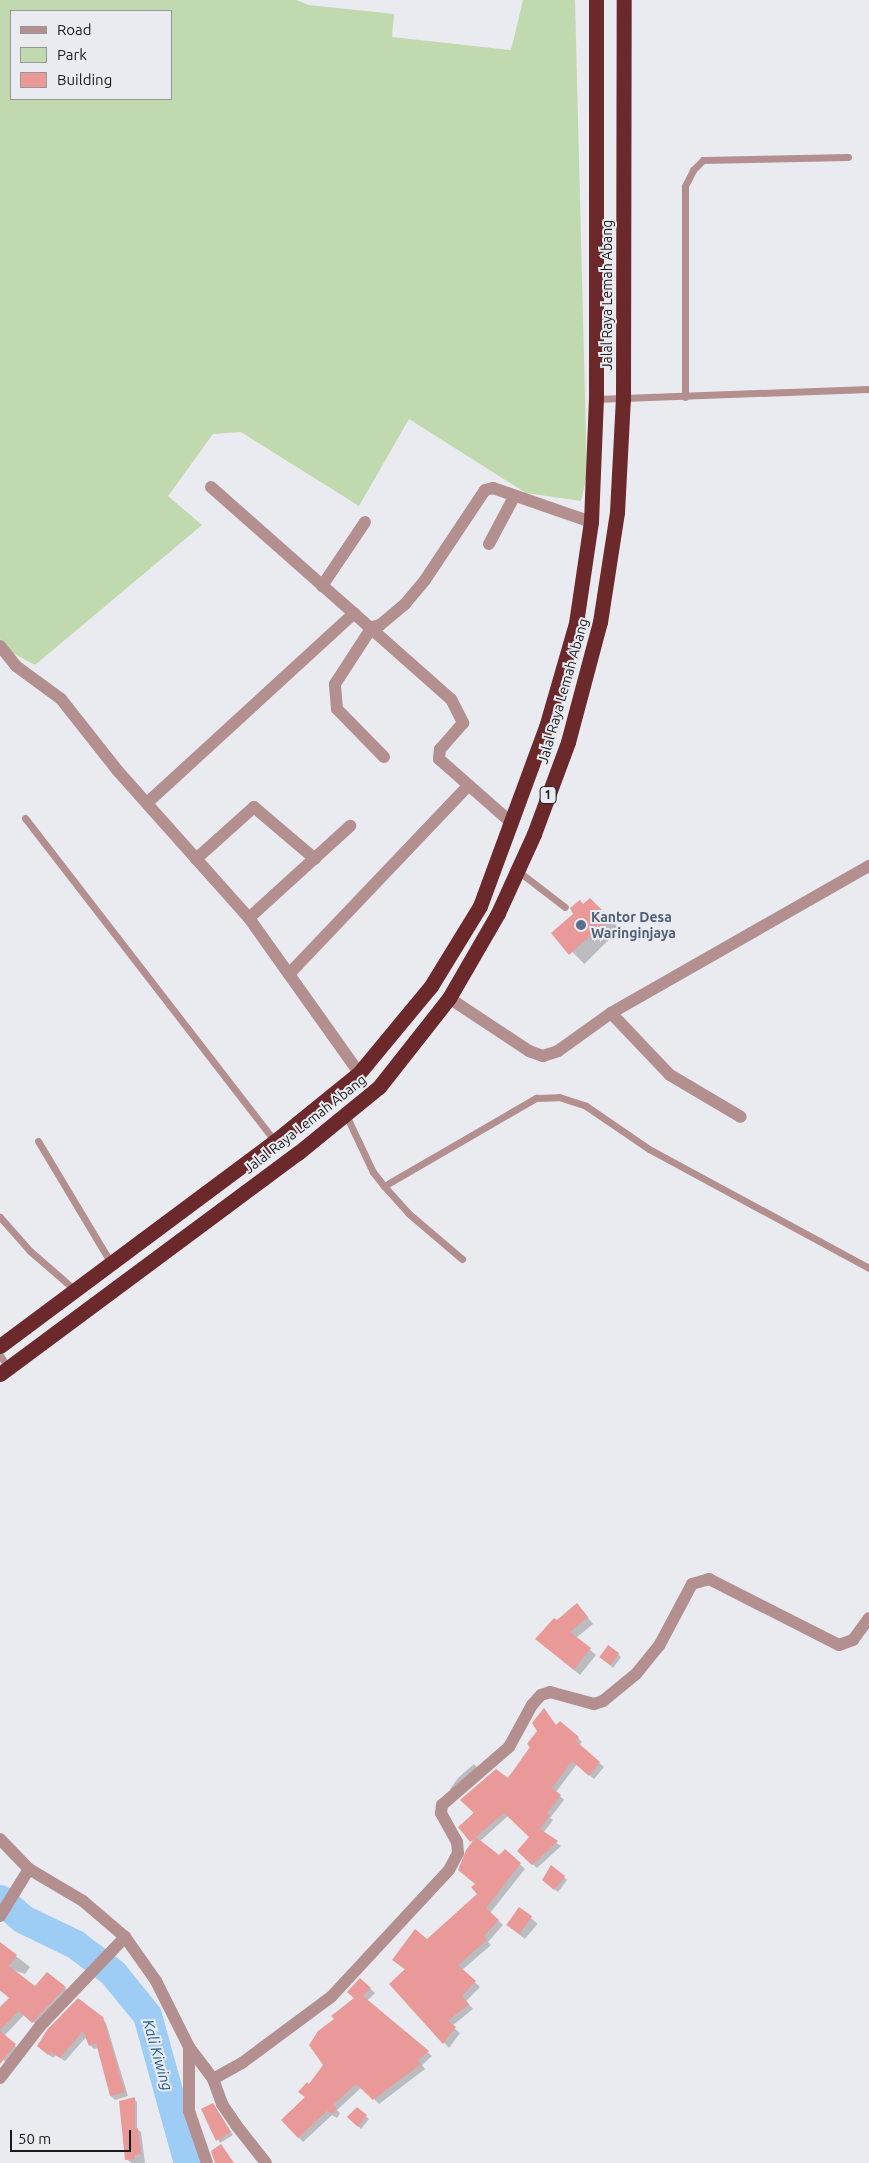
<!DOCTYPE html>
<html>
<head>
<meta charset="utf-8">
<style>
	body { margin:0 }
	#map { position:relative; width:869px; height:2163px; overflow:hidden; background:#eaebf1; font-family:Ubuntu,sans-serif }
	div>[style] { position:absolute }
	.green>* { inset:0; background:#c0d9ae }
	.shadow>* { inset:0; background:#0003; transform-origin:0 0 }
	.river>* { height:29px; margin:-14.5px; padding:0 14.5px; transform-origin:14.5px; border-radius:14.5px; background:#9dccf5 }
	.building>* { inset:0; background:#e99a98; transform-origin:0 0 }
	.lane>* { height:7px; margin:-3.5px; padding:0 3.5px; transform-origin:3.5px; border-radius:3.5px; background:#b3908f }
	.street>* { height:12px; margin:-6px; padding:0 6px; transform-origin:6px; border-radius:6px; background:#b3908f }
	.highway>* { height:15px; margin:-7.5px; padding:0 7.5px; transform-origin:7.5px; border-radius:7.5px; background:#6b292b }
	.dots>* { width:14px; height:14px; translate:-50% -50%; box-sizing:border-box; border:2px solid #eaebf1; border-radius:50% }
	span { translate:-50% -50%; white-space:nowrap; text-align:center; line-height:1.15; -webkit-text-stroke:4px #eaebf1; paint-order:stroke }
	.shield-label span { padding:1px 4px; background:#eaebf1; border:1px solid; border-radius:4px; -webkit-text-stroke-width:0 }
	.shield-label { font-size:12px; color:#191a1c; font-weight:700 }
	.street-label { font-size:14px; color:#191a1c }
	.service-label { font-size:14px; color:#4e5e75; font-weight:700 }
	.left { translate:0 -50%; text-align:left }
	.water-label { font-size:15px; color:#1d5c8c; font-style:italic }
	.legend { position:absolute; left:10px; top:10px; width:162px; height:90px; box-sizing:border-box; background:#eaebf1; border:1px solid #96979c; margin:0; padding:6px 9px; list-style:none; font-size:15px; color:#191a1c }
	.legend li { display:flex; align-items:center; gap:10px; height:25px }
	.legend b { width:25px; border:1px solid #96979c }
	.scale { position:absolute; left:10px; top:2130px; width:121px; height:22px; box-sizing:border-box; border:2px solid #191a1c; border-top:0; padding-left:6px; font-size:15px; line-height:18px; white-space:nowrap; color:#191a1c; -webkit-text-stroke:4px #eaebf1; paint-order:stroke }
</style>
</head>
<body>
<div id="map">
	<div class="green">
		<div style="clip-path:polygon(evenodd,0 0,296px 0,309px 5px,394px 14px,392px 37px,511px 50px,523px 0,575px 0,587px 475px,581px 501px,526px 493px,409px 419px,359px 506px,241px 432px,213px 434px,168px 496px,202px 525px,35px 665px,7px 650px,0 639px,0 0,11px 11px,171px 11px,171px 99px,11px 99px,11px 11px)"></div>
	</div>
	<div class="shadow">
		<div style="left:590px;top:899px;width:42px;height:50px;rotate:45deg"></div>
		<div style="clip-path:polygon(583px 1611px,593px 1624px,576px 1638px,596px 1655px,580px 1675px,537px 1639px)"></div>
		<div style="clip-path:polygon(609px 1647px,621px 1657px,613px 1668px,604px 1660px)"></div>
		<div style="clip-path:polygon(557px 1726px,578px 1738px,582px 1742px,579px 1745px,604px 1767px,594px 1779px,577px 1764px,556px 1792px,564px 1800px,550px 1818px,553px 1820px,543px 1833px,561px 1846px,537px 1868px,522px 1855px,530px 1837px,508px 1816px,479px 1842px,499px 1857px,505px 1851px,525px 1869px,490px 1913px,503px 1925px,488px 1942px,491px 1945px,462px 1970px,480px 1987px,466px 2001px,473px 2009px,452px 2026px,460px 2033px,449px 2048px,391px 1984px,406px 1970px,399px 1965px,478px 1894px,473px 1843px,460px 1827px)"></div>
		<div style="clip-path:polygon(474px 1764px,478px 1768px,452px 1791px,450px 1789px,458px 1778px)"></div>
		<div style="clip-path:polygon(564px 1877px,567px 1880px,558px 1892px,547px 1883px)"></div>
		<div style="left:520px;top:1909px;width:23px;height:20px;rotate:40deg"></div>
		<div style="clip-path:polygon(0 1944px,30px 1967px,25px 1974px,13px 1970px,36px 1988px,47px 1973px,70px 1992px,38px 2026px,24px 2015px,4px 2036px,20px 2050px,8px 2064px,0 2057px,0 2009px,11px 1998px,0 1991px)"></div>
		<div style="clip-path:polygon(360px 1979px,375px 1993px,367px 2001px,432px 2056px,422px 2065px,425px 2069px,379px 2104px,362px 2087px,337px 2110px,340px 2113px,337px 2118px,332px 2115px,303px 2142px,282px 2120px,306px 2098px,299px 2092px,309px 2086px,324px 2066px,335px 2019px,355px 1999px)"></div>
		<div style="clip-path:polygon(102px 2018px,106px 2023px,128px 2096px,115px 2100px,111px 2096px,98px 2048px,94px 2049px,90px 2045px,87px 2036px,65px 2061px,56px 2055px,53px 2058px,43px 2050px)"></div>
		<div style="clip-path:polygon(134px 2099px,137px 2102px,137px 2129px,141px 2132px,145px 2163px,132px 2163px,126px 2159px)"></div>
		<div style="clip-path:polygon(213px 2104px,233px 2135px,220px 2143px,202px 2110px)"></div>
		<div style="clip-path:polygon(357px 2109px,369px 2119px,361px 2129px,349px 2117px)"></div>
	</div>
	<div class="river">
		<div style="left:0;top:1899px;width:30px;rotate:41deg"></div>
		<div style="left:23px;top:1919px;width:58px;rotate:25.7deg"></div>
		<div style="left:75px;top:1944px;width:48px;rotate:37.3deg"></div>
		<div style="left:113px;top:1973px;width:54px;rotate:51deg"></div>
		<div style="left:147px;top:2015px;width:154px;rotate:74.5deg"></div>
	</div>
	<div class="building">
		<div style="clip-path:polygon(590px 898px,610px 918px,569px 955px,551px 933px,573px 914px,570px 908px,580px 900px,583px 904px)"></div>
		<div style="clip-path:polygon(577px 1603px,588px 1617px,570px 1632px,591px 1648px,574px 1670px,535px 1639px,554px 1618px,557px 1620px)"></div>
		<div style="left:608px;top:1645px;width:14px;height:15px;rotate:36deg"></div>
		<div style="clip-path:polygon(544px 1708px,556px 1725px,560px 1721px,579px 1737px,576px 1741px,600px 1762px,589px 1776px,572px 1761px,552px 1788px,561px 1795px,547px 1813px,550px 1815px,540px 1829px,558px 1841px,532px 1865px,517px 1851px,529px 1837px,504px 1813px,470px 1842px,458px 1827px,474px 1813px,460px 1800px,496px 1769px,508px 1778px,530px 1747px,527px 1744px,537px 1731px,532px 1723px)"></div>
		<div style="clip-path:polygon(476px 1837px,499px 1855px,505px 1849px,521px 1863px,486px 1908px,499px 1920px,484px 1936px,487px 1940px,458px 1965px,476px 1981px,462px 1996px,469px 2004px,448px 2021px,456px 2027px,443px 2044px,389px 1984px,405px 1969px,392px 1960px,415px 1929px,427px 1939px,477px 1894px,471px 1887px,475px 1884px,458px 1870px,466px 1850px)"></div>
		<div style="clip-path:polygon(551px 1865px,565px 1876px,554px 1890px,542px 1880px)"></div>
		<div style="left:519px;top:1907px;width:16px;height:22px;rotate:35deg"></div>
		<div style="clip-path:polygon(0 1942px,17px 1955px,9px 1966px,35px 1986px,47px 1972px,66px 1987px,32px 2023px,19px 2011px,0 2030px,0 2007px,9px 1998px,0 1990px)"></div>
		<div style="clip-path:polygon(360px 1978px,371px 1988px,363px 1996px,429px 2051px,418px 2060px,421px 2064px,373px 2100px,356px 2084px,333px 2105px,337px 2108px,332px 2114px,327px 2111px,298px 2138px,281px 2120px,305px 2097px,298px 2092px,307px 2082px,309px 2084px,323px 2065px,309px 2045px,318px 2031px,334px 2019px,331px 2016px,354px 1998px,347px 1992px)"></div>
		<div style="clip-path:polygon(78px 1998px,103px 2017px,125px 2092px,110px 2096px,96px 2043px,89px 2046px,83px 2031px,60px 2058px,51px 2052px,48px 2055px,37px 2046px,47px 2030px)"></div>
		<div style="clip-path:polygon(0 2031px,16px 2044px,0 2064px)"></div>
		<div style="clip-path:polygon(135px 2097px,135px 2128px,138px 2128px,141px 2154px,135px 2155px,135px 2159px,125px 2160px,119px 2101px)"></div>
		<div style="clip-path:polygon(213px 2103px,231px 2132px,216px 2141px,201px 2109px)"></div>
		<div style="clip-path:polygon(357px 2107px,367px 2115px,358px 2127px,347px 2117px)"></div>
		<div style="clip-path:polygon(221px 2144px,234px 2163px,215px 2163px,211px 2151px)"></div>
	</div>
	<div class="lane">
		<div style="left:685px;top:397px;width:211px;rotate:-90deg"></div>
		<div style="left:685px;top:186px;width:18px;rotate:-63deg"></div>
		<div style="left:693px;top:170px;width:14px;rotate:-45deg"></div>
		<div style="left:703px;top:160px;width:145px;rotate:-1.2deg"></div>
		<div style="left:596px;top:399px;width:273px;rotate:-2.1deg"></div>
		<div style="left:25px;top:818px;width:408px;rotate:52.3deg"></div>
		<div style="left:518px;top:871px;width:59px;rotate:37.5deg"></div>
		<div style="left:346px;top:1115px;width:63px;rotate:64.7deg"></div>
		<div style="left:373px;top:1172px;width:18px;rotate:52deg"></div>
		<div style="left:384px;top:1186px;width:36px;rotate:48deg"></div>
		<div style="left:408px;top:1213px;width:71px;rotate:40.4deg"></div>
		<div style="left:38px;top:1141px;width:142px;rotate:59.1deg"></div>
		<div style="left:384px;top:1186px;width:176px;rotate:-30.1deg"></div>
		<div style="left:536px;top:1098px;width:23px;rotate:-2deg"></div>
		<div style="left:559px;top:1097px;width:28px;rotate:18deg"></div>
		<div style="left:586px;top:1106px;width:76px;rotate:34.3deg"></div>
		<div style="left:649px;top:1149px;width:250px;rotate:28.4deg"></div>
		<div style="left:0;top:1217px;width:45px;rotate:48.6deg"></div>
		<div style="left:30px;top:1251px;width:60px;rotate:40.9deg"></div>
		<div style="left:0;top:1355px;width:15px;rotate:58deg"></div>
	</div>
	<div class="street">
		<div style="left:211px;top:487px;width:320px;rotate:41.5deg"></div>
		<div style="left:451px;top:699px;width:27px;rotate:63deg"></div>
		<div style="left:463px;top:723px;width:35px;rotate:131deg"></div>
		<div style="left:440px;top:749px;width:10px;rotate:96deg"></div>
		<div style="left:439px;top:759px;width:98px;rotate:41.3deg"></div>
		<div style="left:489px;top:544px;width:53px;rotate:-62deg"></div>
		<div style="left:322px;top:586px;width:77px;rotate:-56.1deg"></div>
		<div style="left:0;top:646px;width:26px;rotate:51deg"></div>
		<div style="left:16px;top:666px;width:56px;rotate:36.3deg"></div>
		<div style="left:61px;top:699px;width:90px;rotate:51.7deg"></div>
		<div style="left:117px;top:770px;width:198px;rotate:48.3deg"></div>
		<div style="left:249px;top:918px;width:190px;rotate:54.6deg"></div>
		<div style="left:384px;top:757px;width:67px;rotate:-134.4deg"></div>
		<div style="left:337px;top:709px;width:25px;rotate:-95deg"></div>
		<div style="left:335px;top:684px;width:68px;rotate:-57deg"></div>
		<div style="left:372px;top:627px;width:8px;rotate:-14deg"></div>
		<div style="left:380px;top:625px;width:33px;rotate:-40deg"></div>
		<div style="left:405px;top:604px;width:31px;rotate:-50deg"></div>
		<div style="left:425px;top:580px;width:108px;rotate:-56.3deg"></div>
		<div style="left:485px;top:490px;width:8px;rotate:-14deg"></div>
		<div style="left:493px;top:488px;width:104px;rotate:19.1deg"></div>
		<div style="left:147px;top:803px;width:281px;rotate:-42.5deg"></div>
		<div style="left:196px;top:859px;width:78px;rotate:-41.9deg"></div>
		<div style="left:254px;top:807px;width:80px;rotate:40.4deg"></div>
		<div style="left:249px;top:918px;width:137px;rotate:-42.3deg"></div>
		<div style="left:289px;top:974px;width:260px;rotate:-46.4deg"></div>
		<div style="left:449px;top:998px;width:96px;rotate:33.5deg"></div>
		<div style="left:529px;top:1051px;width:15px;rotate:20deg"></div>
		<div style="left:543px;top:1056px;width:16px;rotate:-18deg"></div>
		<div style="left:558px;top:1051px;width:65px;rotate:-35.6deg"></div>
		<div style="left:611px;top:1013px;width:297px;rotate:-29.7deg"></div>
		<div style="left:611px;top:1013px;width:86px;rotate:46.4deg"></div>
		<div style="left:670px;top:1075px;width:82px;rotate:30.6deg"></div>
		<div style="left:0;top:1839px;width:42px;rotate:46deg"></div>
		<div style="left:29px;top:1869px;width:63px;rotate:30.7deg"></div>
		<div style="left:83px;top:1901px;width:55px;rotate:40.6deg"></div>
		<div style="left:125px;top:1937px;width:54px;rotate:54.8deg"></div>
		<div style="left:156px;top:1981px;width:74px;rotate:63.4deg"></div>
		<div style="left:189px;top:2047px;width:40px;rotate:53deg"></div>
		<div style="left:213px;top:2079px;width:27px;rotate:70deg"></div>
		<div style="left:222px;top:2104px;width:25px;rotate:56deg"></div>
		<div style="left:236px;top:2125px;width:48px;rotate:51.7deg"></div>
		<div style="left:0;top:1916px;width:55px;rotate:-58.3deg"></div>
		<div style="left:189px;top:2047px;width:64px;rotate:90deg"></div>
		<div style="left:189px;top:2111px;width:55px;rotate:70.9deg"></div>
		<div style="left:0;top:2078px;width:67px;rotate:-52.3deg"></div>
		<div style="left:41px;top:2025px;width:122px;rotate:-46.3deg"></div>
		<div style="left:213px;top:2079px;width:33px;rotate:-29deg"></div>
		<div style="left:242px;top:2063px;width:111px;rotate:-36.6deg"></div>
		<div style="left:331px;top:1997px;width:173px;rotate:-47.1deg"></div>
		<div style="left:449px;top:1870px;width:19px;rotate:-62deg"></div>
		<div style="left:458px;top:1853px;width:11px;rotate:-95deg"></div>
		<div style="left:457px;top:1842px;width:33px;rotate:-119deg"></div>
		<div style="left:441px;top:1813px;width:8px;rotate:-83deg"></div>
		<div style="left:442px;top:1805px;width:89px;rotate:-40.9deg"></div>
		<div style="left:509px;top:1747px;width:48px;rotate:-61.3deg"></div>
		<div style="left:532px;top:1705px;width:13px;rotate:-48deg"></div>
		<div style="left:541px;top:1695px;width:9px;rotate:-18deg"></div>
		<div style="left:550px;top:1692px;width:46px;rotate:15.3deg"></div>
		<div style="left:594px;top:1704px;width:9px;rotate:-18deg"></div>
		<div style="left:603px;top:1701px;width:43px;rotate:-39.3deg"></div>
		<div style="left:636px;top:1674px;width:36px;rotate:-51deg"></div>
		<div style="left:659px;top:1646px;width:70px;rotate:-62deg"></div>
		<div style="left:692px;top:1584px;width:18px;rotate:-16deg"></div>
		<div style="left:709px;top:1579px;width:146px;rotate:26.9deg"></div>
		<div style="left:839px;top:1645px;width:15px;rotate:-20deg"></div>
		<div style="left:853px;top:1640px;width:27px;rotate:-54deg"></div>
	</div>
	<div class="highway">
		<div style="left:0;top:1346px;width:343px;rotate:-36.7deg"></div>
		<div style="left:275px;top:1141px;width:108px;rotate:-39deg"></div>
		<div style="left:359px;top:1073px;width:113px;rotate:-50.4deg"></div>
		<div style="left:431px;top:986px;width:94px;rotate:-58.5deg"></div>
		<div style="left:480px;top:906px;width:191px;rotate:-69.8deg"></div>
		<div style="left:546px;top:727px;width:108px;rotate:-73.9deg"></div>
		<div style="left:576px;top:623px;width:102px;rotate:-81.6deg"></div>
		<div style="left:591px;top:522px;width:123px;rotate:-87.7deg"></div>
		<div style="left:596px;top:399px;width:399px;rotate:-90deg"></div>
		<div style="left:0;top:1374px;width:371px;rotate:-36.6deg"></div>
		<div style="left:298px;top:1153px;width:104px;rotate:-39.2deg"></div>
		<div style="left:379px;top:1087px;width:113px;rotate:-51.8deg"></div>
		<div style="left:449px;top:998px;width:98px;rotate:-60deg"></div>
		<div style="left:498px;top:913px;width:87px;rotate:-65.5deg"></div>
		<div style="left:534px;top:834px;width:98px;rotate:-69.7deg"></div>
		<div style="left:568px;top:742px;width:124px;rotate:-75.1deg"></div>
		<div style="left:600px;top:622px;width:111px;rotate:-81.2deg"></div>
		<div style="left:617px;top:512px;width:113px;rotate:-87deg"></div>
		<div style="left:623px;top:399px;width:399px;rotate:-89.9deg"></div>
	</div>
	<div class="dots">
		<div style="left:581px;top:925px;background:#5c6f8a"></div>
	</div>
	<div class="shield-label">
		<span style="left:548px;top:795px">1</span>
	</div>
	<div class="street-label">
		<span style="left:607px;top:295px;rotate:-90deg">Jalal Raya Lemah Abang</span>
		<span style="left:563px;top:691px;rotate:-74deg">Jalal Raya Lemah Abang</span>
		<span style="left:305px;top:1124px;rotate:-38deg">Jalal Raya Lemah Abang</span>
	</div>
	<div class="service-label">
		<span class="left" style="left:591px;top:925px">Kantor Desa<br>Waringinjaya</span>
	</div>
	<div class="water-label">
		<span style="left:158px;top:2055px;rotate:74deg">Kali Kiwing</span>
	</div>
	<ul class="legend">
	<li><b style="height:6px;background:#b3908f"></b>Road</li>
	<li><b style="height:14px;background:#c0d9ae"></b>Park</li>
	<li><b style="height:14px;background:#e99a98"></b>Building</li>
	</ul>
	<div class="scale">50 m</div>
</div>
</body>
</html>
